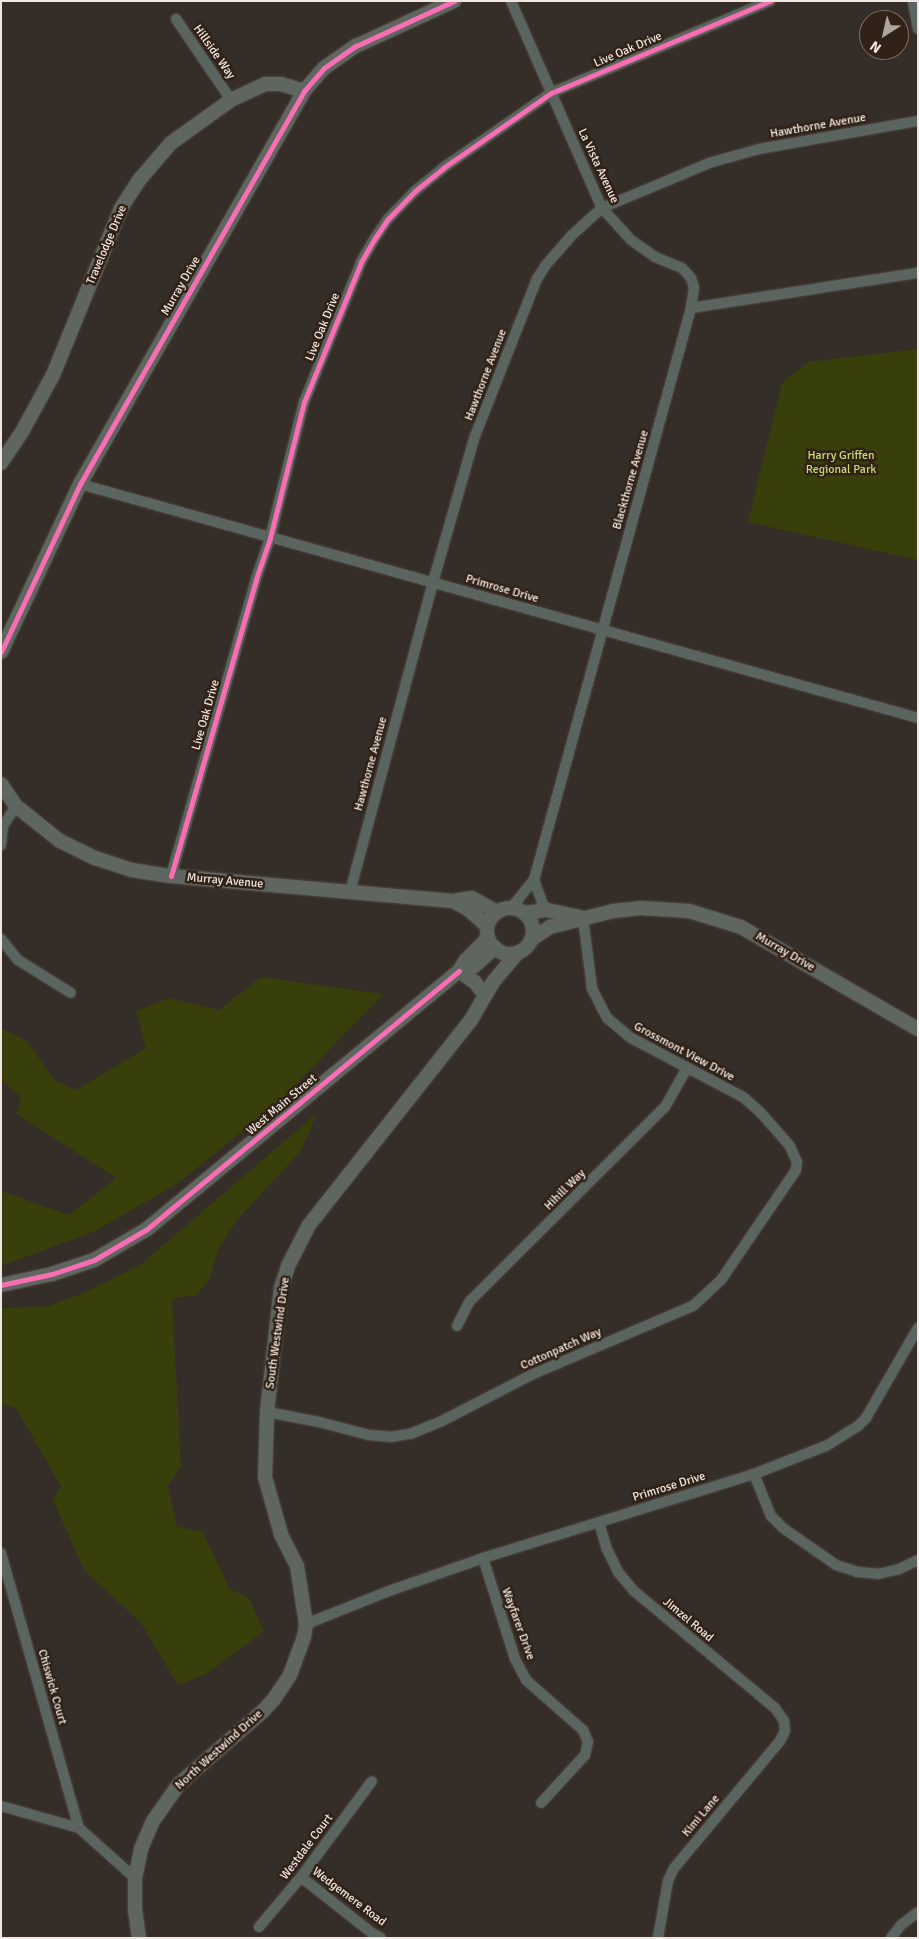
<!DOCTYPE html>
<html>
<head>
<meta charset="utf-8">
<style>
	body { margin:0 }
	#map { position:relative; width:919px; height:1939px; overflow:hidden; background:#352d27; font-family:Signika,sans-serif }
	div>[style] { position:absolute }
	.green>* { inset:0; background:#383f0b }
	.roads { filter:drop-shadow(0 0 1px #524b45) drop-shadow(0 0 1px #524b45) }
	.street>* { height:10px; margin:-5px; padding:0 5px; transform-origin:5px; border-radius:5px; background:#5b655f }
	.secondary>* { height:14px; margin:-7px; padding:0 7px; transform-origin:7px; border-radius:7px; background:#5e665f }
	.secondary>.ring { margin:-7px; padding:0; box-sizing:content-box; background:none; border:14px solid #5e665f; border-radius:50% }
	.cycleway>* { height:5px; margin:-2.5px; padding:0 2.5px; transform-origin:2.5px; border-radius:2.5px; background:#f96db3 }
	span { translate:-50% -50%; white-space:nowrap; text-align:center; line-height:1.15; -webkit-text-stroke:5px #312217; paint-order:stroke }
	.street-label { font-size:12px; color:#f1e7e0 }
	.park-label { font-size:12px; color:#c8dc72 }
	.frame { position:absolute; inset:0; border:2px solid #f1e7e0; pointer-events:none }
	.north { position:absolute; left:859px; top:10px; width:50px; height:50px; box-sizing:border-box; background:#312217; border:1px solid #7e7167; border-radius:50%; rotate:215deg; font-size:14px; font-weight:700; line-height:20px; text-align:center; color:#f1e7e0 }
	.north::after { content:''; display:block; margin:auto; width:18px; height:22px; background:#afa69f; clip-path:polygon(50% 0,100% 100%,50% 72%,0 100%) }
</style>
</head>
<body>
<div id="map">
	<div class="green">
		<div style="clip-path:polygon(918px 349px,918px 560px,748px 522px,782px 383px,808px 362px)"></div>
		<div style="clip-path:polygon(261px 977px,383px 994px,280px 1101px,177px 1184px,93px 1232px,1px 1266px,1px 1191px,69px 1215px,116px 1178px,17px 1114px,21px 1097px,1px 1080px,1px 1028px,28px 1042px,54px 1080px,76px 1090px,146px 1048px,136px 1011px,169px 998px,219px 1010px)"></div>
		<div style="clip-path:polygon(317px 1113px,301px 1151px,237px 1220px,219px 1248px,210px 1278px,197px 1295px,172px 1299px,181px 1467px,168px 1485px,177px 1527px,202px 1531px,230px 1589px,249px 1598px,264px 1631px,206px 1674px,178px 1685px,141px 1623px,84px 1570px,53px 1500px,61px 1486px,16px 1408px,1px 1404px,1px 1308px,49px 1306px,86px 1292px,140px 1265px)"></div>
	</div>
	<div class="roads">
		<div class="street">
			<div style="left:511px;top:1px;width:226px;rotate:66.3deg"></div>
			<div style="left:602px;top:208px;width:43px;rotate:47.8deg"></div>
			<div style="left:631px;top:240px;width:29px;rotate:35deg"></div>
			<div style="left:655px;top:257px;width:29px;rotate:22deg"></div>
			<div style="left:682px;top:268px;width:13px;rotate:48deg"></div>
			<div style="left:691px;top:278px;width:10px;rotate:73deg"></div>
			<div style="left:694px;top:288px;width:20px;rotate:99deg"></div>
			<div style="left:691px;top:308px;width:593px;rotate:105.35deg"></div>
			<div style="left:913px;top:1px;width:28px;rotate:80deg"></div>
			<div style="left:176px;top:19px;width:98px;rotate:55.8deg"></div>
			<div style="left:691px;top:308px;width:230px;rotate:-8.8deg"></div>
			<div style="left:80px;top:484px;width:870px;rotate:15.6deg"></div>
			<div style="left:1px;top:845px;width:19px;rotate:-84deg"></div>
			<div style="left:3px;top:826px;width:24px;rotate:-57deg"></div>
			<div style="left:171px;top:876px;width:309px;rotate:-74deg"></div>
			<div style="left:256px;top:579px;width:43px;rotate:-71.1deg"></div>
			<div style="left:270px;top:538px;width:140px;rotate:-76deg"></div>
			<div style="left:304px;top:402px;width:151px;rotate:-67.8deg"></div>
			<div style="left:361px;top:262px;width:28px;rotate:-60deg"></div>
			<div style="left:375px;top:238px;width:22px;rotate:-56deg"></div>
			<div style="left:387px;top:220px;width:40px;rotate:-46deg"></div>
			<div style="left:415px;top:191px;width:36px;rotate:-39deg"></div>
			<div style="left:443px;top:168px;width:131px;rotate:-34.8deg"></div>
			<div style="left:551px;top:93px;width:238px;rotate:-22.8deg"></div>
			<div style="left:350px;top:892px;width:321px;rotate:-75deg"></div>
			<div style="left:433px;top:582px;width:152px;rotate:-74deg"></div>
			<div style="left:475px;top:436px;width:169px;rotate:-68.5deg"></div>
			<div style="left:537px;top:279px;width:15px;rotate:-58deg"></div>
			<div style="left:545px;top:266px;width:41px;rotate:-48.9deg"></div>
			<div style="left:572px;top:235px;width:40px;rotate:-42deg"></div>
			<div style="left:602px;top:208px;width:116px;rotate:-22.8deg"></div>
			<div style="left:709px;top:163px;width:52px;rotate:-15.6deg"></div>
			<div style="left:759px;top:149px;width:161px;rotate:-10deg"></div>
			<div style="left:511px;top:908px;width:36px;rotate:-51deg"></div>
			<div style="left:534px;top:880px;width:32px;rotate:70deg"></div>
			<div style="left:1px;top:939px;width:27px;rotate:51deg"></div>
			<div style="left:18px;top:960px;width:62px;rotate:31.9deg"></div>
			<div style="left:457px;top:1326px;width:28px;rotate:-63deg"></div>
			<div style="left:470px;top:1301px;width:275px;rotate:-44.9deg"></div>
			<div style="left:665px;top:1107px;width:45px;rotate:-60.6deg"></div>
			<div style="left:267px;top:1412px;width:53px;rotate:10.9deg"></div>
			<div style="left:319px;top:1422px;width:52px;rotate:14.6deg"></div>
			<div style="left:369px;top:1435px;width:21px;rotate:5deg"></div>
			<div style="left:390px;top:1437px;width:20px;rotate:-9deg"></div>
			<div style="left:410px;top:1434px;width:35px;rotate:-22deg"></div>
			<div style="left:442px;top:1421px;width:100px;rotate:-27.3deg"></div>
			<div style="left:531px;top:1375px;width:176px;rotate:-23.1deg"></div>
			<div style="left:693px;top:1306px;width:38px;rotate:-43deg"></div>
			<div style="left:721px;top:1280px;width:133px;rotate:-55.7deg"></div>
			<div style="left:796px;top:1170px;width:8px;rotate:-83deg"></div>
			<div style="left:797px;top:1162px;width:17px;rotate:-114deg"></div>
			<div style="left:790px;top:1146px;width:44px;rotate:-131.3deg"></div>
			<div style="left:761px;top:1113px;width:24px;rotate:-138deg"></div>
			<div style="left:743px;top:1097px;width:127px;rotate:-152.2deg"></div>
			<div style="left:631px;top:1038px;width:31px;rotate:-140deg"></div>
			<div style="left:607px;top:1018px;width:34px;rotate:-117deg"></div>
			<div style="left:592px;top:988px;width:71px;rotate:-97.3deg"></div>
			<div style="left:754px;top:1474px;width:45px;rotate:68deg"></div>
			<div style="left:771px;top:1516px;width:17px;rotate:45deg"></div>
			<div style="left:783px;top:1528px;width:65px;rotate:34.9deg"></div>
			<div style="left:836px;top:1565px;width:22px;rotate:18deg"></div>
			<div style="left:857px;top:1572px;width:21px;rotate:5deg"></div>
			<div style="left:878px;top:1574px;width:22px;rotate:-13deg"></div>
			<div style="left:899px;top:1569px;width:21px;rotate:-25deg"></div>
			<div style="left:599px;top:1522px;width:26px;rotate:74deg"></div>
			<div style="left:606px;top:1547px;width:28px;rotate:64deg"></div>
			<div style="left:618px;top:1572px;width:25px;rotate:50deg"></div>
			<div style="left:634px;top:1591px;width:183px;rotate:39.7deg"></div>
			<div style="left:775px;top:1708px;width:16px;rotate:55deg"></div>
			<div style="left:784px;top:1721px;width:10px;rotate:84deg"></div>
			<div style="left:785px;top:1731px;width:11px;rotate:117deg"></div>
			<div style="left:780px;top:1741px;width:165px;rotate:129.8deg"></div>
			<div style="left:674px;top:1868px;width:14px;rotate:115deg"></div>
			<div style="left:668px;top:1881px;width:58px;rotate:100deg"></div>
			<div style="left:1px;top:1553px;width:286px;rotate:74.2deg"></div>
			<div style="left:483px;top:1558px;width:106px;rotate:72.4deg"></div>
			<div style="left:515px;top:1659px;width:24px;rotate:62deg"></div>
			<div style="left:526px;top:1680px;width:76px;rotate:41.3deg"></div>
			<div style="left:583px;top:1730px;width:13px;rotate:67deg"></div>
			<div style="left:588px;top:1742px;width:13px;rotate:103deg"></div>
			<div style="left:585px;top:1755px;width:65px;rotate:132.5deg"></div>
			<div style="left:306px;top:1624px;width:89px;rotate:-21.7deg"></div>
			<div style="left:389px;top:1591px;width:100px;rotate:-19.3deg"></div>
			<div style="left:483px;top:1558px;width:284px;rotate:-17.2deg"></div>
			<div style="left:754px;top:1474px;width:77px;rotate:-21.3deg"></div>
			<div style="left:826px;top:1446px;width:38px;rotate:-32deg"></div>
			<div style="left:858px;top:1426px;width:11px;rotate:-45deg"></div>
			<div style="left:866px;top:1418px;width:104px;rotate:-60deg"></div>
			<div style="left:1px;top:1806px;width:81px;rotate:15.8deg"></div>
			<div style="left:79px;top:1828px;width:75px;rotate:41.8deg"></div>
			<div style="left:301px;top:1877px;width:90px;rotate:38.3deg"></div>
			<div style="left:372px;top:1933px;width:10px;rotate:29deg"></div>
			<div style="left:259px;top:1927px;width:65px;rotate:-50deg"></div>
			<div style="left:301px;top:1877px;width:119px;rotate:-53.5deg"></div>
			<div style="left:891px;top:1938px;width:16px;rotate:-52deg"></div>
			<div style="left:901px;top:1925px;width:21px;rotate:-37deg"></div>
		</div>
		<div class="secondary">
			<div style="left:1px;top:463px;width:40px;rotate:-56deg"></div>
			<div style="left:23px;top:430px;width:63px;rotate:-61.4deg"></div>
			<div style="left:53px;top:375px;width:180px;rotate:-67.8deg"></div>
			<div style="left:121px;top:208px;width:35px;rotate:-57deg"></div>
			<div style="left:140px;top:179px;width:48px;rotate:-49.3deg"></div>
			<div style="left:171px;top:143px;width:74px;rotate:-35.6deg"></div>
			<div style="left:231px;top:100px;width:38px;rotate:-25deg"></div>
			<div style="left:266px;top:84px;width:15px"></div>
			<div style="left:281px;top:84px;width:24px;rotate:17deg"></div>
			<div style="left:1px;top:652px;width:186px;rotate:-64.8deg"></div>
			<div style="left:80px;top:484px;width:452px;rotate:-60.3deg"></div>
			<div style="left:304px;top:91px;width:30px;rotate:-49deg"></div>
			<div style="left:324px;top:68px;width:39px;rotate:-35deg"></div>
			<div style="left:356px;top:46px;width:108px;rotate:-24.7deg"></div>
			<div style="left:1px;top:784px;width:27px;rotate:56deg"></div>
			<div style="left:16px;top:806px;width:56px;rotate:38.5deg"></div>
			<div style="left:60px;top:841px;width:39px;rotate:26deg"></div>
			<div style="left:95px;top:858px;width:39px;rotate:18deg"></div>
			<div style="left:132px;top:870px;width:39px;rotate:9deg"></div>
			<div style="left:171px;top:876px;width:180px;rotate:5.1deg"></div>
			<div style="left:350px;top:892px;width:103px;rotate:5deg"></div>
			<div style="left:453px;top:901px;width:19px;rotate:-9deg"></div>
			<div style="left:472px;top:898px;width:29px;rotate:29deg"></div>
			<div style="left:453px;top:901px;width:17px;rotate:28deg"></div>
			<div style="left:468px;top:909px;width:25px;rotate:42deg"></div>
			<div class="ring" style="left:487px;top:908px;width:32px;height:32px"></div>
			<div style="left:525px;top:913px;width:22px;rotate:-8deg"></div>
			<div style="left:547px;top:910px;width:34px;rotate:12deg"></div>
			<div style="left:532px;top:939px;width:22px;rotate:-34deg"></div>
			<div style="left:550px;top:927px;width:65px;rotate:-14.3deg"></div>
			<div style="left:613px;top:911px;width:28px;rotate:-6deg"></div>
			<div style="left:641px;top:908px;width:48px;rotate:3.6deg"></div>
			<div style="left:689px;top:911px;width:54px;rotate:17.1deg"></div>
			<div style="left:741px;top:927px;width:204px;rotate:30deg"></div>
			<div style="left:459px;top:971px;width:16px;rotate:-18deg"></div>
			<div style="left:474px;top:966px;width:28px;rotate:-41deg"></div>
			<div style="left:459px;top:971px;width:19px;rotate:35deg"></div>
			<div style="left:475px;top:982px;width:17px;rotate:54deg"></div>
			<div style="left:1px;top:1285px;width:52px;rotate:-12.2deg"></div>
			<div style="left:52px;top:1274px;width:44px;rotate:-18.4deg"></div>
			<div style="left:94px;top:1260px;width:61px;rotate:-30.3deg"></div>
			<div style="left:147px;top:1229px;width:405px;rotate:-39.6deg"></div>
			<div style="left:459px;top:971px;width:13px;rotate:-58deg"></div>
			<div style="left:466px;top:960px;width:31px;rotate:-45deg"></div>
			<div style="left:139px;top:1938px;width:27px;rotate:-98deg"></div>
			<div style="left:135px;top:1911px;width:33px;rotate:-90deg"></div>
			<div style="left:135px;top:1878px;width:30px;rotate:-78deg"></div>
			<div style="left:141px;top:1849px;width:30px;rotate:-67deg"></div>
			<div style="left:153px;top:1821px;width:45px;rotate:-54.9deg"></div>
			<div style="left:179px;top:1784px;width:113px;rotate:-41deg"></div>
			<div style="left:264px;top:1710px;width:15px;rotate:-48deg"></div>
			<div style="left:274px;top:1699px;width:29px;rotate:-56deg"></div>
			<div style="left:290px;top:1675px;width:40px;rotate:-69.8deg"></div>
			<div style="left:304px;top:1637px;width:13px;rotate:-81deg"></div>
			<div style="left:306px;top:1624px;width:59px;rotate:-98.8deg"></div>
			<div style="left:297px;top:1566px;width:36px;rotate:-117deg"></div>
			<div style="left:281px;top:1534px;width:59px;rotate:-105.7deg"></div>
			<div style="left:265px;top:1477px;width:65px;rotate:-88.2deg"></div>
			<div style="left:267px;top:1412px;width:125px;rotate:-83.6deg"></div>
			<div style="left:281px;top:1288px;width:23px;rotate:-72deg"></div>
			<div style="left:288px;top:1266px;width:46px;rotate:-62.9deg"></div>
			<div style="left:309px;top:1225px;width:261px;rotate:-51.7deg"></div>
			<div style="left:471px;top:1020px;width:44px;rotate:-59.9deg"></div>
			<div style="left:493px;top:982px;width:38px;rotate:-50deg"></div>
		</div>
	</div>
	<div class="cycleway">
		<div style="left:1px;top:652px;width:186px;rotate:-64.8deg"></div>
		<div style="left:80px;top:484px;width:452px;rotate:-60.3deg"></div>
		<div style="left:304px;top:91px;width:30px;rotate:-49deg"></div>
		<div style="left:324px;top:68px;width:39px;rotate:-35deg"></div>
		<div style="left:356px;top:46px;width:108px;rotate:-24.7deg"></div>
		<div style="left:171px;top:876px;width:309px;rotate:-74deg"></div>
		<div style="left:256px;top:579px;width:43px;rotate:-71.1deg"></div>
		<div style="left:270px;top:538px;width:140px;rotate:-76deg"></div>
		<div style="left:304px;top:402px;width:151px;rotate:-67.8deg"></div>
		<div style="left:361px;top:262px;width:28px;rotate:-60deg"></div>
		<div style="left:375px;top:238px;width:22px;rotate:-56deg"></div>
		<div style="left:387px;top:220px;width:40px;rotate:-46deg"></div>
		<div style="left:415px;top:191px;width:36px;rotate:-39deg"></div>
		<div style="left:443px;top:168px;width:131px;rotate:-34.8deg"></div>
		<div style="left:551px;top:93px;width:238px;rotate:-22.8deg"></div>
		<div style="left:1px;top:1285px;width:52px;rotate:-12.2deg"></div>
		<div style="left:52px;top:1274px;width:44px;rotate:-18.4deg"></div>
		<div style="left:94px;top:1260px;width:61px;rotate:-30.3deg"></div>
		<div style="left:147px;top:1229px;width:405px;rotate:-39.6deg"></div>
	</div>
	<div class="street-label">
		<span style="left:628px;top:50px;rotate:-23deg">Live Oak Drive</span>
		<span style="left:214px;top:52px;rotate:55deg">Hillside Way</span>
		<span style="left:818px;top:126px;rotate:-10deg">Hawthorne Avenue</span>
		<span style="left:598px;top:166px;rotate:65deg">La Vista Avenue</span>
		<span style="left:107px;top:245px;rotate:-67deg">Travelodge Drive</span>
		<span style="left:181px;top:286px;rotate:-60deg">Murray Drive</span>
		<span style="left:323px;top:327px;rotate:-68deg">Live Oak Drive</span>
		<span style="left:486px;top:375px;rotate:-69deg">Hawthorne Avenue</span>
		<span style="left:631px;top:480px;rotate:-74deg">Blackthorne Avenue</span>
		<span style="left:502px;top:589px;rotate:16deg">Primrose Drive</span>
		<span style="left:206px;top:715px;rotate:-74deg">Live Oak Drive</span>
		<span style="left:371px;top:764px;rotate:-75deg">Hawthorne Avenue</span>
		<span style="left:225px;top:881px;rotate:5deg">Murray Avenue</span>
		<span style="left:785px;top:952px;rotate:30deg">Murray Drive</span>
		<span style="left:684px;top:1052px;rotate:28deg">Grossmont View Drive</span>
		<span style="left:282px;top:1105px;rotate:-40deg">West Main Street</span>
		<span style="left:565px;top:1190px;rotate:-45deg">Hihill Way</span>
		<span style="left:278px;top:1333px;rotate:-82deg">South Westwind Drive</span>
		<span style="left:561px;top:1349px;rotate:-24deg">Cottonpatch Way</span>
		<span style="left:669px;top:1487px;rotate:-17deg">Primrose Drive</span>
		<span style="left:688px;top:1620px;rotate:40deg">Jimzel Road</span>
		<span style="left:518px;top:1624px;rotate:70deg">Wayfarer Drive</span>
		<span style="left:52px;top:1687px;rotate:74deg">Chiswick Court</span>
		<span style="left:219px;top:1750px;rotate:-42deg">North Westwind Drive</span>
		<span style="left:701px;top:1816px;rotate:-50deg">Kimi Lane</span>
		<span style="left:307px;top:1847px;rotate:-53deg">Westdale Court</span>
		<span style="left:349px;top:1897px;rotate:37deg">Wedgemere Road</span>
	</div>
	<div class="park-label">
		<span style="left:841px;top:463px">Harry Griffen<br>Regional Park</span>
	</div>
	<div class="frame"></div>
	<div class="north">N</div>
</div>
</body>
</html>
